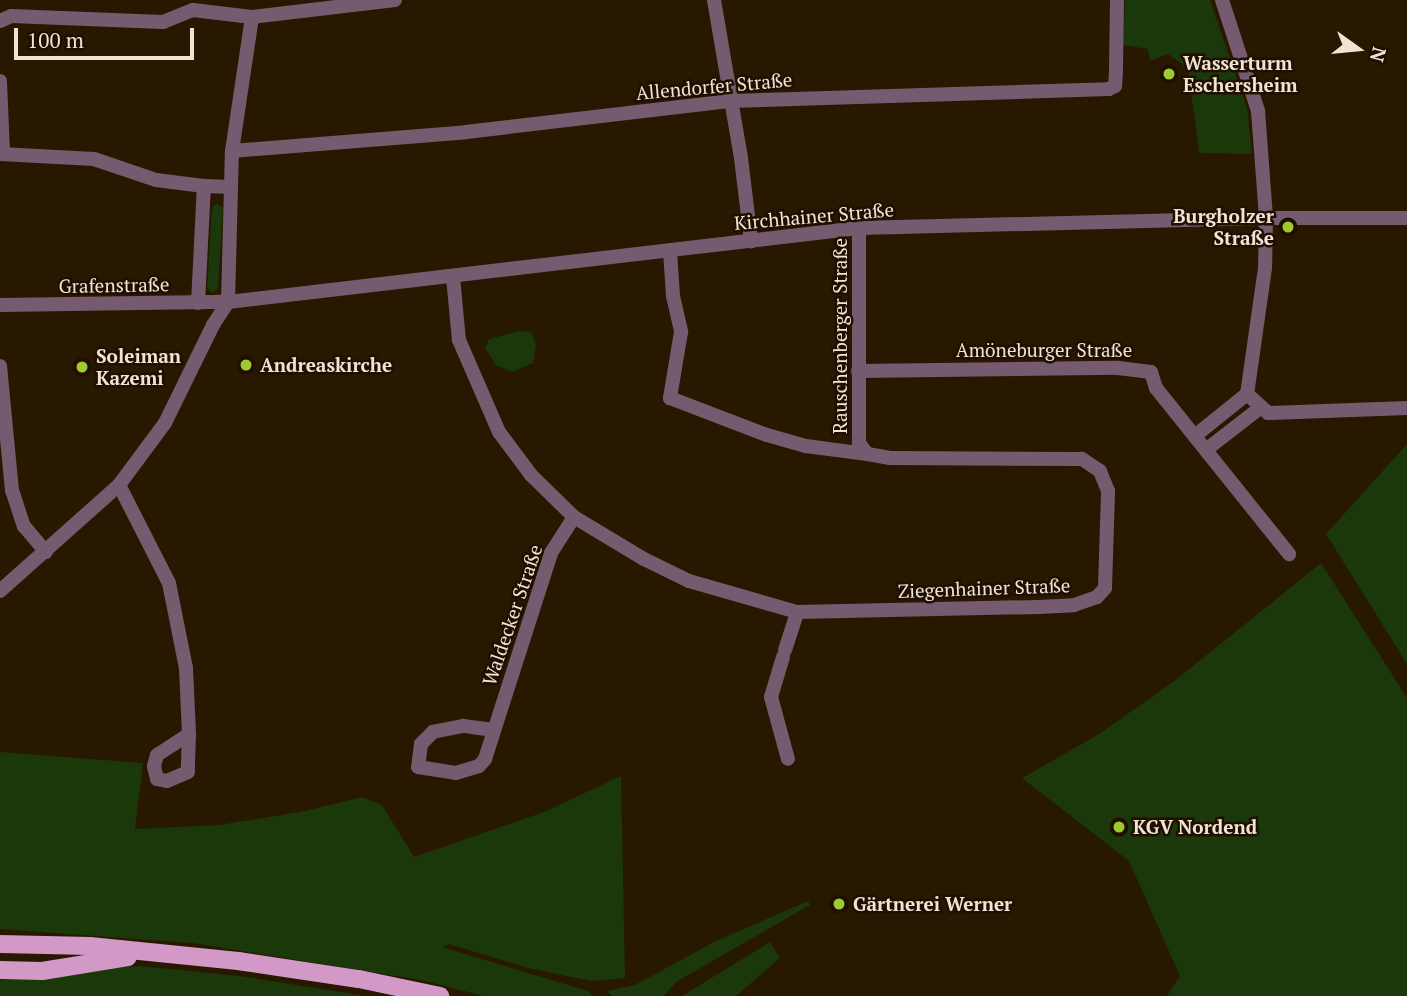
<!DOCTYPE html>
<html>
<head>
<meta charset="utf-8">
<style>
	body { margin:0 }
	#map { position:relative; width:1407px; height:996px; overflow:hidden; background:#291800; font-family:"PT Serif",serif }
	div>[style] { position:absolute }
	.green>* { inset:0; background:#1a380a }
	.street>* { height:14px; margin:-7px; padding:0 7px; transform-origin:7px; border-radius:7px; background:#765b70 }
	.primary>* { height:18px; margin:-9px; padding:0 9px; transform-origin:9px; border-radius:9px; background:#d299c6 }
	.dots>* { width:19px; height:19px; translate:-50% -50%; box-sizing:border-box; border:4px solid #200f00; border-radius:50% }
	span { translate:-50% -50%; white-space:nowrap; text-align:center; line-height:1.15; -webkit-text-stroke:5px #200f00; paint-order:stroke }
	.poi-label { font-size:19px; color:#f0e4d5; font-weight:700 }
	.left { translate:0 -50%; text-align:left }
	.right { translate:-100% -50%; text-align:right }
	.street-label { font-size:19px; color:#f0e4d5 }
	.north { position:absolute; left:1323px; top:14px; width:70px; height:70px; -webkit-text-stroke:5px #200f00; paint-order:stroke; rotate:105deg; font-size:19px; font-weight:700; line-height:28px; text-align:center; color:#f0e4d5 }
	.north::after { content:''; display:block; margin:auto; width:24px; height:32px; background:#f0e4d5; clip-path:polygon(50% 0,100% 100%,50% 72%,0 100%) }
	.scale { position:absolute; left:14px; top:28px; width:180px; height:32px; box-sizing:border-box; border:4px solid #f0e4d5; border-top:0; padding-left:9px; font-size:21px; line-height:24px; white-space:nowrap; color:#f0e4d5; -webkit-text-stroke:5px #200f00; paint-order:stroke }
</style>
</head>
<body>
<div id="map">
	<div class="green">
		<div style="clip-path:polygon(1125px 0,1210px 0,1247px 108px,1252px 154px,1199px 153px,1188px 68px,1168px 54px,1150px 61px,1148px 49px,1123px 45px)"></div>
		<div style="clip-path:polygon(217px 203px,223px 208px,218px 288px,213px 293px,207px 288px,212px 208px)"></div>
		<div style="clip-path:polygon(520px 331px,531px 332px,536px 344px,533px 363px,513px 372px,496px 365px,485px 348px,489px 339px)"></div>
		<div style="clip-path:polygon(1407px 444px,1407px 664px,1326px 534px)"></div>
		<div style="clip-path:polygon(1321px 563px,1407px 698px,1407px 996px,1167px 996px,1180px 976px,1129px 861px,1022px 778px,1099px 734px,1173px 682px)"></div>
		<div style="clip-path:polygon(0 752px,143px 763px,135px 829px,220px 825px,305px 811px,362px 797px,382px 805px,414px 857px,544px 812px,621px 776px,625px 978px,591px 981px,528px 968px,449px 944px,442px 947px,588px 991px,594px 996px,484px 996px,421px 980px,192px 943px,0 929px)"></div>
		<div style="clip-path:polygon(808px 901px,810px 905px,676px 982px,664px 996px,612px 996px,607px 991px,635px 985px,714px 942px)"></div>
		<div style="clip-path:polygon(770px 942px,780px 958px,736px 996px,682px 996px)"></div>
		<div style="clip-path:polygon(140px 966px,240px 976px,366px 996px,0 996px,0 980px,32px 979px,97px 968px)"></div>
	</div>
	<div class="street">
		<div style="left:714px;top:0;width:160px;rotate:80.3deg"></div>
		<div style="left:741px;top:158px;width:84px;rotate:83.1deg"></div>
		<div style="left:1222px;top:0;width:117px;rotate:72deg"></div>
		<div style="left:1258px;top:111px;width:107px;rotate:85.7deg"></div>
		<div style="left:1266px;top:218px;width:50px;rotate:91.1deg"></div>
		<div style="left:1265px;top:268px;width:127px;rotate:98.1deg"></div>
		<div style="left:0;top:21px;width:12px;rotate:-24deg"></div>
		<div style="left:11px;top:16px;width:152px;rotate:2.3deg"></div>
		<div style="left:163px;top:22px;width:32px;rotate:-22deg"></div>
		<div style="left:193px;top:10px;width:59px;rotate:6.8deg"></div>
		<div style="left:252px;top:17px;width:144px;rotate:-6.8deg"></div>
		<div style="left:0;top:81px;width:73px;rotate:87.6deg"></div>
		<div style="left:232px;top:151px;width:235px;rotate:-4.6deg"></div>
		<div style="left:466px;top:132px;width:267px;rotate:-6.7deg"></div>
		<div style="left:731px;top:101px;width:378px;rotate:-1.8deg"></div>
		<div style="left:1109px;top:89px;width:7px;rotate:-27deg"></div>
		<div style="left:1115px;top:86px;width:15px;rotate:-86deg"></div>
		<div style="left:1116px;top:71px;width:71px;rotate:-89.2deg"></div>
		<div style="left:0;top:154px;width:94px;rotate:3deg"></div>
		<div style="left:94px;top:159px;width:65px;rotate:18.7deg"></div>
		<div style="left:156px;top:180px;width:48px;rotate:7.1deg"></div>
		<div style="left:670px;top:251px;width:45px;rotate:86.2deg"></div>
		<div style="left:673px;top:296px;width:37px;rotate:77deg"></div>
		<div style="left:681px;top:332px;width:67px;rotate:99.5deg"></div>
		<div style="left:670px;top:398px;width:104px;rotate:20.9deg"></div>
		<div style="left:767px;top:435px;width:41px;rotate:15.8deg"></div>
		<div style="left:806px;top:446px;width:62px;rotate:7.5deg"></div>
		<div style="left:453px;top:277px;width:63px;rotate:84.6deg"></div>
		<div style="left:459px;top:340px;width:100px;rotate:66.5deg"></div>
		<div style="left:499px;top:432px;width:54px;rotate:53.3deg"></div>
		<div style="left:531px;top:475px;width:60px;rotate:44.3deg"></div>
		<div style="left:574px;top:517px;width:82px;rotate:31deg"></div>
		<div style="left:644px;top:559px;width:50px;rotate:26.1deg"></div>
		<div style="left:689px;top:581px;width:112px;rotate:16deg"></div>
		<div style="left:797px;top:612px;width:242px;rotate:-1.2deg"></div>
		<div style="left:1039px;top:607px;width:35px;rotate:-3deg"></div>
		<div style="left:1074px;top:605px;width:24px;rotate:-19deg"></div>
		<div style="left:1097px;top:597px;width:12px;rotate:-48deg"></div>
		<div style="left:1105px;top:588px;width:97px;rotate:-88.2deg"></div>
		<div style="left:1108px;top:491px;width:22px;rotate:-112deg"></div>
		<div style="left:1100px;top:471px;width:22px;rotate:-146deg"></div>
		<div style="left:1082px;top:459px;width:192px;rotate:-179.7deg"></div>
		<div style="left:890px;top:458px;width:23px;rotate:-170deg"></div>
		<div style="left:867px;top:454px;width:14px;rotate:-126deg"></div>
		<div style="left:859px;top:443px;width:215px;rotate:-90deg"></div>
		<div style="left:198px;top:303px;width:117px;rotate:-87.1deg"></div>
		<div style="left:204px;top:186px;width:27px;rotate:2deg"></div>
		<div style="left:0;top:305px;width:228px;rotate:-0.8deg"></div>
		<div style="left:228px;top:302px;width:635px;rotate:-6.69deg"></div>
		<div style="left:859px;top:228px;width:407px;rotate:-1.4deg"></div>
		<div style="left:1266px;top:218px;width:141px"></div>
		<div style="left:0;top:366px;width:125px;rotate:84.5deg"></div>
		<div style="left:12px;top:490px;width:38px;rotate:72deg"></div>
		<div style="left:24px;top:526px;width:34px;rotate:50deg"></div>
		<div style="left:858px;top:371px;width:260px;rotate:-0.7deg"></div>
		<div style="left:1118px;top:368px;width:33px;rotate:7deg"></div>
		<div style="left:1151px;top:372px;width:17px;rotate:73deg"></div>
		<div style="left:1156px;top:388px;width:213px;rotate:51.3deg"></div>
		<div style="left:1247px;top:394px;width:28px;rotate:42deg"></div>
		<div style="left:1268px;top:413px;width:139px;rotate:-2.1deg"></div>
		<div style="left:1196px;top:435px;width:65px;rotate:-38.8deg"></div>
		<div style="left:1207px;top:449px;width:67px;rotate:-37.7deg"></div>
		<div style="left:119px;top:485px;width:110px;rotate:63deg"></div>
		<div style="left:169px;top:583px;width:87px;rotate:78.7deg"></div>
		<div style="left:186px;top:668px;width:66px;rotate:87.4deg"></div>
		<div style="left:189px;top:734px;width:38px;rotate:92deg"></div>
		<div style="left:188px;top:772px;width:23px;rotate:157deg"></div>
		<div style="left:167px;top:781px;width:10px;rotate:-169deg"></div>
		<div style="left:157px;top:779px;width:13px;rotate:-103deg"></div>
		<div style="left:154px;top:766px;width:11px;rotate:-75deg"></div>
		<div style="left:157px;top:755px;width:38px;rotate:-33deg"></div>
		<div style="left:0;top:591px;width:159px;rotate:-41.7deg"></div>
		<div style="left:119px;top:485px;width:77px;rotate:-53.4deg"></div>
		<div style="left:165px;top:423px;width:109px;rotate:-63.9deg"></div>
		<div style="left:213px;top:325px;width:27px;rotate:-57deg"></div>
		<div style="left:228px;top:302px;width:151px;rotate:-88.5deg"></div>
		<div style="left:232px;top:151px;width:135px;rotate:-81.5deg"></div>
		<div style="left:785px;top:650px;width:40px;rotate:-72deg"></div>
		<div style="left:783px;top:657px;width:42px;rotate:106.7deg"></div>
		<div style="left:771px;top:697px;width:64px;rotate:74.7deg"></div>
		<div style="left:493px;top:730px;width:30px;rotate:-172deg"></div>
		<div style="left:463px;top:726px;width:31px;rotate:169deg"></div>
		<div style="left:433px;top:732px;width:17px;rotate:135deg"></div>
		<div style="left:421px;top:744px;width:23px;rotate:97deg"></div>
		<div style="left:418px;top:767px;width:38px;rotate:9deg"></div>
		<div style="left:456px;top:773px;width:24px;rotate:-17deg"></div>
		<div style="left:479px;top:766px;width:9px;rotate:-49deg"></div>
		<div style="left:485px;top:759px;width:216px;rotate:-72.2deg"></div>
		<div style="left:551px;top:553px;width:43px;rotate:-57.4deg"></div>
	</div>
	<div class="primary">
		<div style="left:0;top:944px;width:90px;rotate:1.3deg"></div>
		<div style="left:90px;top:946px;width:149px;rotate:5.8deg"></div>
		<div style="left:238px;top:961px;width:122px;rotate:8.5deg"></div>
		<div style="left:359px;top:979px;width:83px;rotate:11.9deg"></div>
		<div style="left:0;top:970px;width:42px;rotate:1.4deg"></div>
		<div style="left:42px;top:971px;width:87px;rotate:-9.2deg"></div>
	</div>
	<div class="dots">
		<div style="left:1169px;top:74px;background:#9eca2f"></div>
		<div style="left:1288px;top:227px;background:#9eca2f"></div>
		<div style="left:246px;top:365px;background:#9eca2f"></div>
		<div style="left:82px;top:367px;background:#9eca2f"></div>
		<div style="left:1119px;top:827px;background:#9eca2f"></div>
		<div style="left:839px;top:904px;background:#9eca2f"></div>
	</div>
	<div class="poi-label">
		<span class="left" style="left:1183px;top:74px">Wasserturm<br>Eschersheim</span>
		<span class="right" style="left:1274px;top:227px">Burgholzer<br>Straße</span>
		<span class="left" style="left:96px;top:367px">Soleiman<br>Kazemi</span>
		<span class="left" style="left:260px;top:365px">Andreaskirche</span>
		<span class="left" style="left:1133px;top:827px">KGV Nordend</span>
		<span class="left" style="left:853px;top:904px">Gärtnerei Werner</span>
	</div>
	<div class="street-label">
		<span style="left:714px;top:86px;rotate:-5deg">Allendorfer Straße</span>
		<span style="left:814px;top:216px;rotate:-5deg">Kirchhainer Straße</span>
		<span style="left:114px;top:285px;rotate:-1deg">Grafenstraße</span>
		<span style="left:840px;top:336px;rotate:-90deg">Rauschenberger Straße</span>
		<span style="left:1044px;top:350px">Amöneburger Straße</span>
		<span style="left:984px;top:588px;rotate:-2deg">Ziegenhainer Straße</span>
		<span style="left:512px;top:615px;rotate:-71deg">Waldecker Straße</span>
	</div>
	<div class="north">N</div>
	<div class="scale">100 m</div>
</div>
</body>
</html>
